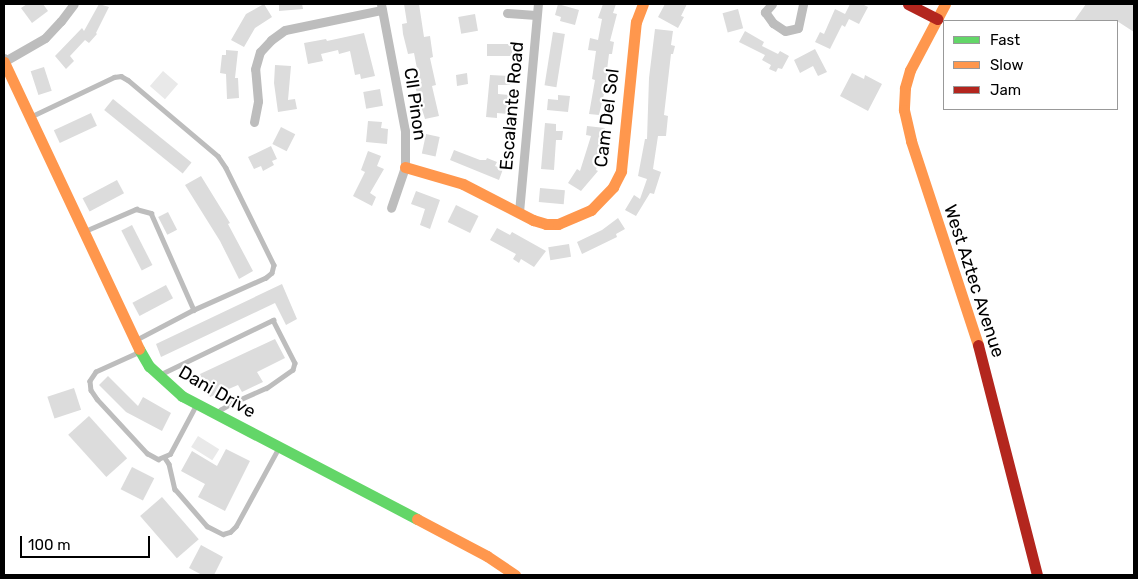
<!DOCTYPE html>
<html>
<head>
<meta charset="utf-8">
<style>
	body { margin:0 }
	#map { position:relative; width:1138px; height:579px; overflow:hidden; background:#fff; font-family:Rubik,sans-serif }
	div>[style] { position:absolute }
	.green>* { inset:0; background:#e9e9e9; transform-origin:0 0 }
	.building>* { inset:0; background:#dcdcdc; transform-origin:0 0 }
	.lane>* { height:4.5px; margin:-2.25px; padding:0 2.25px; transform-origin:2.25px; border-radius:2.25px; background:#bdbdbd }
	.street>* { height:9px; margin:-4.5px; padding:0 4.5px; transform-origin:4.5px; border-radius:4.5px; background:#bdbdbd }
	.fast>* { height:11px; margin:-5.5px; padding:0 5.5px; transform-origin:5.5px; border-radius:5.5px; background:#63d668 }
	.slow>* { height:11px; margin:-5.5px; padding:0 5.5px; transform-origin:5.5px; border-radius:5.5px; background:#ff974d }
	.jam>* { height:11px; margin:-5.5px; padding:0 5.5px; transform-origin:5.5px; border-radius:5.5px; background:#b3261e }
	span { translate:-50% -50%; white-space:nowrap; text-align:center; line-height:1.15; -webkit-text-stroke:4.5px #fff; paint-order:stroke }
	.street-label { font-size:18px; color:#000 }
	.frame { position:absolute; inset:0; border:5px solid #000; pointer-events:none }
	.legend { position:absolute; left:943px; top:20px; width:175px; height:90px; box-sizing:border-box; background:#fff; border:1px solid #999; margin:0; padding:6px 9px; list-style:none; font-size:15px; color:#000 }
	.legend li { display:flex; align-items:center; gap:10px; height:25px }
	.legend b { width:25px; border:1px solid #999 }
	.scale { position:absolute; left:20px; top:536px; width:130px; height:22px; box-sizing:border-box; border:2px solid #000; border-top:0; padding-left:6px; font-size:15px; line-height:18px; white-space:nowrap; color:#000; -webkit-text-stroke:4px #fff; paint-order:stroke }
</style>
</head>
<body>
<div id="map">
	<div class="green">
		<div style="left:163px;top:71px;width:20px;height:20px;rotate:41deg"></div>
		<div style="left:198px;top:436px;width:25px;height:13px;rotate:32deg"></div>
	</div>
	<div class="building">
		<div style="clip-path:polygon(27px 4px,43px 4px,48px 11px,32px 23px,21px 8px)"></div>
		<div style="clip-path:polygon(99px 4px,109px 7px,96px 33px,97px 34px,89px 43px,85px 40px,70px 56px,74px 61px,66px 69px,55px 56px,82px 28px,84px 31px)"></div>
		<div style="clip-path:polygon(264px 4px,272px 17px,255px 28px,244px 47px,231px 40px,246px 14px)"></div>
		<div style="clip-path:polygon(279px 4px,302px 4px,303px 9px,279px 11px)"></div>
		<div style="clip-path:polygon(404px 4px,419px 4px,424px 37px,430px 36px,433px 57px,430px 58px,436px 85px,432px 86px,439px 116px,425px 119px,413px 80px,419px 79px,414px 53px,408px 54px,403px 34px,402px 24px,407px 23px)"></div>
		<div style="clip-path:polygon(558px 4px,579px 10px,575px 25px,560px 21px,561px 17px,555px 15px)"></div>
		<div style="clip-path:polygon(603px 4px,616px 4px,613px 13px,617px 14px,610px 41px,614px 42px,612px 54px,609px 54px,607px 70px,611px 71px,610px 82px,607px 81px,599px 115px,589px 114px,595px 80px,592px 79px,596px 51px,588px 50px,590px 38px,598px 40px,602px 19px,598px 18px)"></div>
		<div style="clip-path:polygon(665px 4px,687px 4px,681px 16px,684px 17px,678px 28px,658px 17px)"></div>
		<div style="clip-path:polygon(850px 4px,862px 4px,868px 7px,859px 24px,849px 19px,845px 27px,842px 25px,830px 49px,815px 42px,820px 32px,824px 34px,835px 9px,845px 14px)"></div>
		<div style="clip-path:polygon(1086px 4px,1134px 4px,1134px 32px,1117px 21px,1074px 21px)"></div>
		<div style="left:738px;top:9px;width:20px;height:16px;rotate:75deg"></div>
		<div style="left:475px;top:14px;width:17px;height:17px;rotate:80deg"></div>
		<div style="clip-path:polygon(655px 29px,673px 31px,671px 45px,675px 46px,673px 54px,671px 54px,664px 115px,668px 116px,666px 136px,658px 136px,653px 169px,661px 172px,654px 194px,650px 193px,636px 216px,625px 210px,634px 195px,640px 199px,647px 179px,638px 176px,645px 139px,647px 139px,649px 78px)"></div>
		<div style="clip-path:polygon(745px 31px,764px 42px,762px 46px,778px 54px,780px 51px,789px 56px,782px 69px,778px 68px,776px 72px,769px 69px,771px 65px,762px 60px,765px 55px,739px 42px)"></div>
		<div style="left:553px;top:32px;width:12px;height:54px;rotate:9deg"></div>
		<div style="clip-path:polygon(364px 33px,375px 76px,361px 79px,360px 74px,355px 75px,350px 51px,339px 54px,338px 50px,321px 54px,323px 61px,308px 64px,304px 43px,326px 39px,327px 41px)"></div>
		<div style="left:487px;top:44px;width:25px;height:12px"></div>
		<div style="clip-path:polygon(815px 49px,827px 72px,818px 76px,813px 66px,800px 73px,794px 60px)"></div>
		<div style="clip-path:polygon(226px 50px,238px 51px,235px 78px,238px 78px,239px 98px,227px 99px,226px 74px,220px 73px,222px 55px,226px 55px)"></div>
		<div style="clip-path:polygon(275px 65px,291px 66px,288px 100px,295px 99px,297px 109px,278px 112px,274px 83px)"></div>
		<div style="left:44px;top:67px;width:25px;height:14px;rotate:72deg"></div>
		<div style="clip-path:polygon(467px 73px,468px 84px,457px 86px,456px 75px)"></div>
		<div style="clip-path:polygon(852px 73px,864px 79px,865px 75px,882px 84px,868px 111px,840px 96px)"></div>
		<div style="clip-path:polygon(490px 75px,511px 76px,510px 85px,498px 85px,498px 94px,509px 95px,508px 114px,497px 113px,497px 118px,486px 117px)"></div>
		<div style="left:380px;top:89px;width:17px;height:17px;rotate:80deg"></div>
		<div style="clip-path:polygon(558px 95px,570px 96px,568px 112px,547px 110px,548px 99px,558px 100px)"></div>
		<div style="left:113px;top:99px;width:101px;height:14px;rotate:39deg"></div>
		<div style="left:91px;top:113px;width:14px;height:41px;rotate:65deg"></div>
		<div style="clip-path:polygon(368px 121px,382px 122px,381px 128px,388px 129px,387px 144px,366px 142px)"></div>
		<div style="clip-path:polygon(545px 123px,556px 124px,556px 131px,563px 131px,562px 140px,556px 140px,554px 170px,541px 169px)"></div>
		<div style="clip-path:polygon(587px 126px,605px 128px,604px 144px,596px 170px,598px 171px,581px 191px,568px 183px,577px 169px,580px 171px,591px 136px,586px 135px)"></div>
		<div style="left:281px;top:127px;width:16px;height:19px;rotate:27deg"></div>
		<div style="left:426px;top:134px;width:14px;height:20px;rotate:12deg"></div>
		<div style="clip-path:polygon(271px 146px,277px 159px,272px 161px,274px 165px,263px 171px,261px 166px,254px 169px,248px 157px)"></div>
		<div style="clip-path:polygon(454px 150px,480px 160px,486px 160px,487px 158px,497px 162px,495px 166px,503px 169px,499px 180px,450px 160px)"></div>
		<div style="clip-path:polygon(368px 151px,381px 156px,377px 166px,384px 169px,370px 193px,376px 197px,372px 206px,353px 196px,365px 172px,361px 170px)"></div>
		<div style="clip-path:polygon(201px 176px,230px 223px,228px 224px,253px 271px,239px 279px,220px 241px,185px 185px)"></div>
		<div style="left:117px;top:180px;width:15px;height:39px;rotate:62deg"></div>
		<div style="left:540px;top:188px;width:25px;height:14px;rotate:5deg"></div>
		<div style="clip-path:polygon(416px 191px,440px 200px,430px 229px,420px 225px,425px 209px,411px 204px)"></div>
		<div style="left:456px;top:205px;width:25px;height:19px;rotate:26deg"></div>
		<div style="left:168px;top:212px;width:20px;height:11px;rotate:63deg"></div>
		<div style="clip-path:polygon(618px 218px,625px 229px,616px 234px,617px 237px,582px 254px,577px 242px,602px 230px)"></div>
		<div style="left:132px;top:225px;width:45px;height:12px;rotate:63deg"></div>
		<div style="clip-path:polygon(497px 228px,510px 235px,512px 232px,546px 251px,534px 267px,521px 259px,519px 263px,513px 259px,516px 254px,490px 240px)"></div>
		<div style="left:569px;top:244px;width:13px;height:21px;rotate:81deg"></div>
		<div style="clip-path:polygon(282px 284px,297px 319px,286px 325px,275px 303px,161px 357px,156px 344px)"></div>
		<div style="left:166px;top:285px;width:15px;height:38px;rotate:62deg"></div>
		<div style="clip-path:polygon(275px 339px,285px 358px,257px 372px,263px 382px,242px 392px,238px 385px,210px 397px,200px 374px)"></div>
		<div style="clip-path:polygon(108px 376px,138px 406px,143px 397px,171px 413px,162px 431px,126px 412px,99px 385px)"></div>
		<div style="left:74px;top:388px;width:23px;height:28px;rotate:72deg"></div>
		<div style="left:89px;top:416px;width:57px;height:28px;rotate:48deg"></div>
		<div style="clip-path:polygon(226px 449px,250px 461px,225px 511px,198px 497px,205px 484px,181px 471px,192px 451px,217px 466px)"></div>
		<div style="left:132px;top:467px;width:25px;height:25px;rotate:27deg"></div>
		<div style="left:162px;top:497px;width:56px;height:29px;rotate:49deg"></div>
		<div style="clip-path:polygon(201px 545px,223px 557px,214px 575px,202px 575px,189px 568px)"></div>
	</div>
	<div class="lane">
		<div style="left:32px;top:116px;width:91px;rotate:-25.4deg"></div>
		<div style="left:114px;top:77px;width:7px;rotate:-8deg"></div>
		<div style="left:121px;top:76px;width:8px;rotate:30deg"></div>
		<div style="left:128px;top:80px;width:118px;rotate:40.2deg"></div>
		<div style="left:218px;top:156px;width:14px;rotate:56deg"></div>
		<div style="left:226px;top:168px;width:108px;rotate:63.7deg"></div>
		<div style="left:274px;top:265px;width:8px;rotate:104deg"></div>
		<div style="left:272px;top:273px;width:8px;rotate:140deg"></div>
		<div style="left:266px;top:278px;width:79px;rotate:156deg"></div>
		<div style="left:194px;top:310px;width:67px;rotate:152.3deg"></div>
		<div style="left:85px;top:231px;width:56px;rotate:-23.3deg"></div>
		<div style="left:136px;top:209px;width:16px;rotate:15deg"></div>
		<div style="left:151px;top:213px;width:106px;rotate:66.1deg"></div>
		<div style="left:140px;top:352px;width:48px;rotate:155.6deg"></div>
		<div style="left:96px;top:372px;width:11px;rotate:124deg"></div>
		<div style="left:90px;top:381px;width:9px;rotate:84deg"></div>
		<div style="left:91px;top:390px;width:11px;rotate:56deg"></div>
		<div style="left:97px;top:399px;width:74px;rotate:47.2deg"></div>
		<div style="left:147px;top:453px;width:13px;rotate:29deg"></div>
		<div style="left:158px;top:459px;width:13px;rotate:-23deg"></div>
		<div style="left:170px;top:454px;width:55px;rotate:-62deg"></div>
		<div style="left:159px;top:375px;width:127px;rotate:-25.8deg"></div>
		<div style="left:273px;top:320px;width:48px;rotate:62.9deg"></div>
		<div style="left:295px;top:363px;width:7px;rotate:106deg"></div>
		<div style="left:293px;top:370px;width:32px;rotate:145deg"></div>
		<div style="left:267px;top:388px;width:39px;rotate:156deg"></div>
		<div style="left:231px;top:404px;width:12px;rotate:149deg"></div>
		<div style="left:221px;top:410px;width:4px;rotate:117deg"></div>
		<div style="left:165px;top:458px;width:7px;rotate:56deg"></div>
		<div style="left:169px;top:464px;width:26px;rotate:77deg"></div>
		<div style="left:175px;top:489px;width:49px;rotate:49.1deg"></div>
		<div style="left:207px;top:526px;width:18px;rotate:27deg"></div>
		<div style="left:223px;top:534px;width:7px;rotate:-16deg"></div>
		<div style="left:230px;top:532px;width:8px;rotate:-45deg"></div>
		<div style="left:236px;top:526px;width:88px;rotate:-61.4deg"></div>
	</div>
	<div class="street">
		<div style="left:381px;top:4px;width:129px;rotate:79.3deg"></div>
		<div style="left:405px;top:131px;width:36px;rotate:90deg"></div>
		<div style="left:405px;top:167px;width:43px;rotate:108.9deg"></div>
		<div style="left:772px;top:4px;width:11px;rotate:131deg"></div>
		<div style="left:765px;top:12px;width:14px;rotate:54deg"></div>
		<div style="left:773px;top:23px;width:14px;rotate:34deg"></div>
		<div style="left:785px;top:31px;width:13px;rotate:-13deg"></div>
		<div style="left:798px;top:28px;width:25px;rotate:-78deg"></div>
		<div style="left:507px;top:13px;width:29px;rotate:4deg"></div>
		<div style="left:4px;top:58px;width:3px;rotate:72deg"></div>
		<div style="left:5px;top:61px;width:46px;rotate:-29.9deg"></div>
		<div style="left:45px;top:38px;width:23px;rotate:-47deg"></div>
		<div style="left:61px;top:21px;width:21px;rotate:-53deg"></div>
		<div style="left:254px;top:122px;width:21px;rotate:-79deg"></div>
		<div style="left:258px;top:101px;width:32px;rotate:-95deg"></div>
		<div style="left:255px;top:69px;width:18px;rotate:-74deg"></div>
		<div style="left:260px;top:52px;width:16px;rotate:-47deg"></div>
		<div style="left:271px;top:40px;width:17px;rotate:-36deg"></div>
		<div style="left:285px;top:30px;width:99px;rotate:-11.7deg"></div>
		<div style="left:519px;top:212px;width:209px;rotate:-84.8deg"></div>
	</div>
	<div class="fast">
		<div style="left:139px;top:349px;width:20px;rotate:60deg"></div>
		<div style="left:149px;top:366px;width:45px;rotate:42.3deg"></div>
		<div style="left:182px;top:396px;width:265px;rotate:27.6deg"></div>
	</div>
	<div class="slow">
		<div style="left:945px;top:4px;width:75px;rotate:117.9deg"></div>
		<div style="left:910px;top:70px;width:19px;rotate:106deg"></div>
		<div style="left:905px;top:88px;width:22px;rotate:93deg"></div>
		<div style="left:904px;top:110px;width:32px;rotate:77deg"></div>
		<div style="left:911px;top:141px;width:215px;rotate:71.8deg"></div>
		<div style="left:4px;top:62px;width:317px;rotate:64.8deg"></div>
		<div style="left:405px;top:167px;width:60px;rotate:16.3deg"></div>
		<div style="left:463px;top:184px;width:79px;rotate:27.2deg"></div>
		<div style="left:533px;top:220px;width:14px;rotate:17deg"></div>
		<div style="left:546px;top:224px;width:12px"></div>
		<div style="left:558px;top:224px;width:36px;rotate:-23deg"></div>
		<div style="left:591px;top:210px;width:32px;rotate:-46deg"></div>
		<div style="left:613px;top:187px;width:18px;rotate:-63deg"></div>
		<div style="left:621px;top:171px;width:150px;rotate:-84.3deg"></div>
		<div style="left:636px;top:22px;width:19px;rotate:-69deg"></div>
		<div style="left:417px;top:519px;width:79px;rotate:27.9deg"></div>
		<div style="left:487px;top:556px;width:34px;rotate:34deg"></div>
	</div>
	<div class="jam">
		<div style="left:908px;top:4px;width:33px;rotate:27deg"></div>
		<div style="left:978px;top:345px;width:237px;rotate:75.6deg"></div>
	</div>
	<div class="street-label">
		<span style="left:415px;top:104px;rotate:82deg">Cll Pinon</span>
		<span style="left:512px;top:106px;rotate:-85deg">Escalante Road</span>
		<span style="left:607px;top:118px;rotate:-83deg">Cam Del Sol</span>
		<span style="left:974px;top:281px;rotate:72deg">West Aztec Avenue</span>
		<span style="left:217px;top:392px;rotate:30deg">Dani Drive</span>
	</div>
	<div class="frame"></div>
	<ul class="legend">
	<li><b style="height:6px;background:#63d668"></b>Fast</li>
	<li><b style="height:6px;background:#ff974d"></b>Slow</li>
	<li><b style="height:6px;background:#b3261e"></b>Jam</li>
	</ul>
	<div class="scale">100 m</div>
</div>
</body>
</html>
